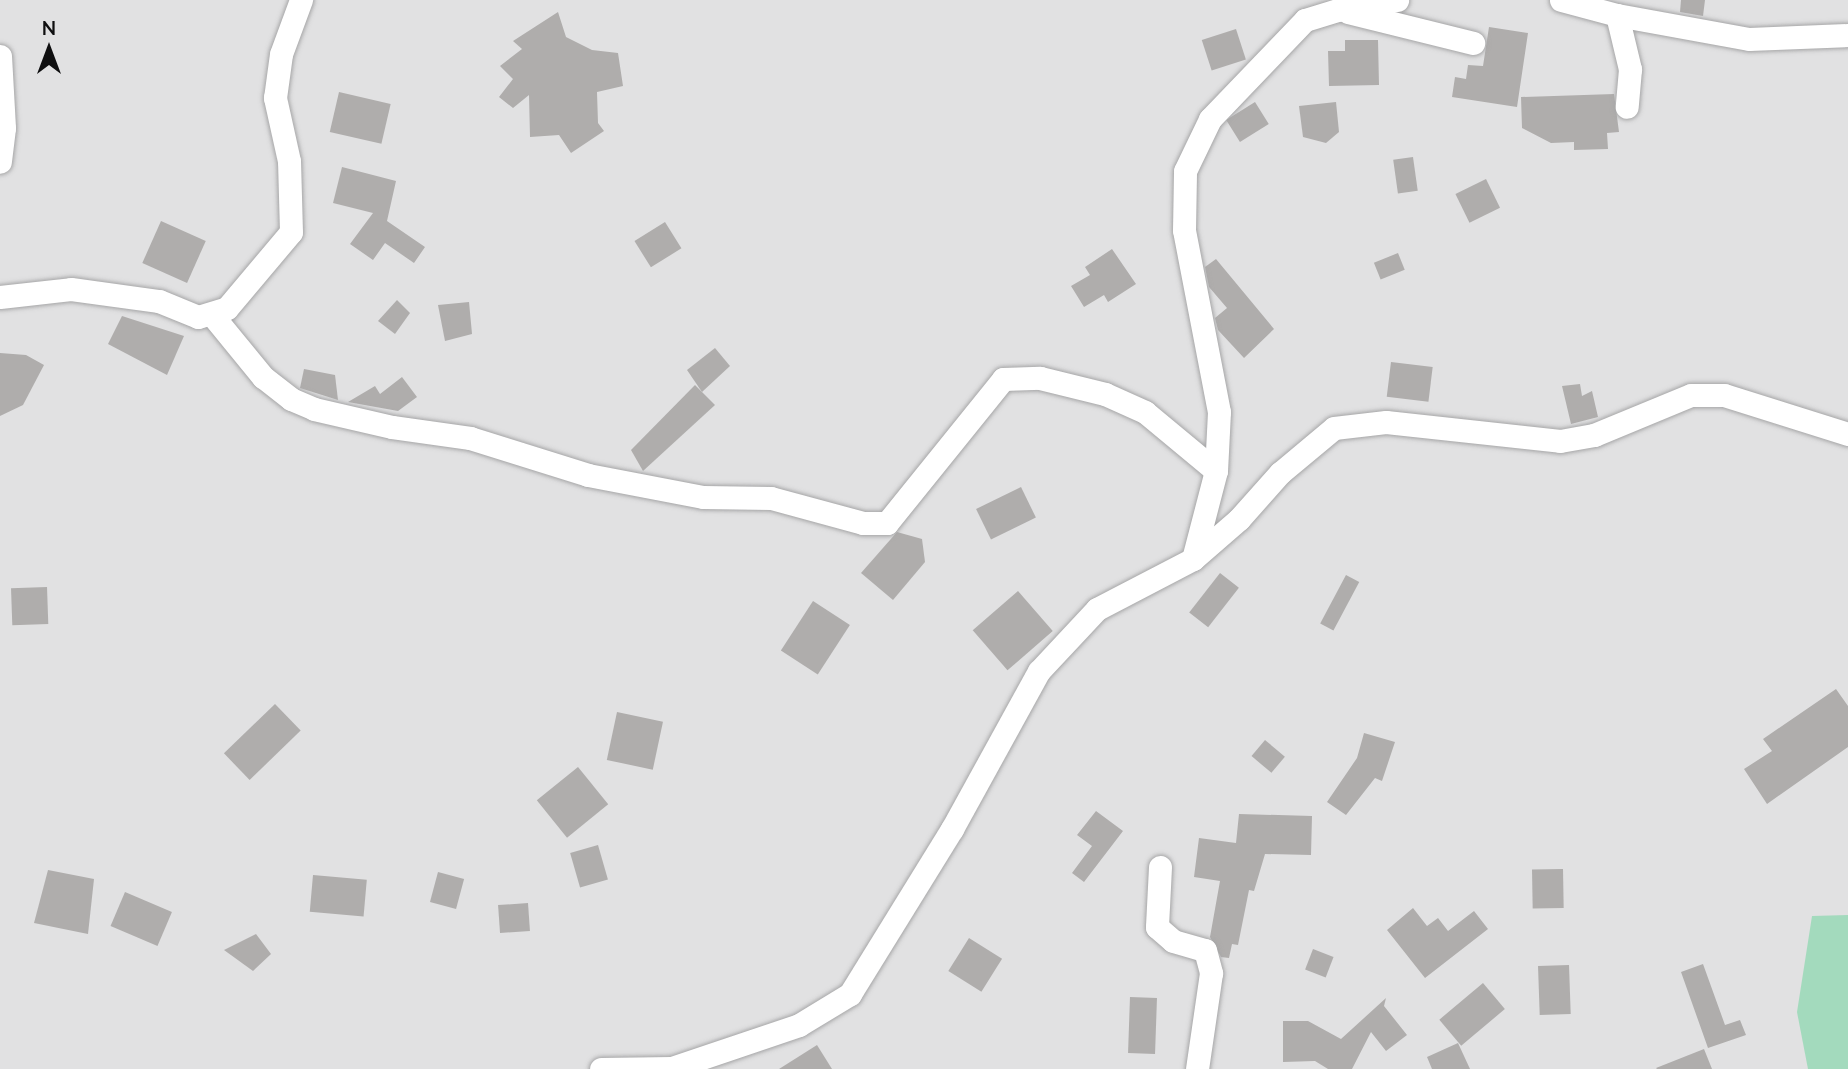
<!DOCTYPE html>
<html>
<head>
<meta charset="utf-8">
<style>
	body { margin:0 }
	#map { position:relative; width:1848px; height:1069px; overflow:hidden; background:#e1e1e2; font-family:Mulish,sans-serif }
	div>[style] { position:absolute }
	.green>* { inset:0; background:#a3dabd }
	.building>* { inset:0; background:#afadac; transform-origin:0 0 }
	.roads { filter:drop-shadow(0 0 2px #a6a6a7) drop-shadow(0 0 2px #a6a6a7) }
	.minor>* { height:23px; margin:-11.5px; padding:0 11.5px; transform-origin:11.5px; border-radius:11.5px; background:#fff }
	span { translate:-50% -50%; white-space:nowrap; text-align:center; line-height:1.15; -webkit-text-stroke:5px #e1e1e2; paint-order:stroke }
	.north { position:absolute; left:14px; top:14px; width:70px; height:70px; -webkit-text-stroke:5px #e1e1e2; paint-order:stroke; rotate:0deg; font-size:19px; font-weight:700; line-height:28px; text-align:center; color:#0f0f10 }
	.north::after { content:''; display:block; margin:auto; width:24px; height:32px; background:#0f0f10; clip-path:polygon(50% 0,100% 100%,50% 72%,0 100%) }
</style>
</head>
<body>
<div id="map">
	<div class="green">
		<div style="clip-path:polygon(1848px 915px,1848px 1069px,1808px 1069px,1797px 1012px,1812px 916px)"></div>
	</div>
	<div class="building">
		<div style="clip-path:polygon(1681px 0,1705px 0,1703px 16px,1680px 12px)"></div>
		<div style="clip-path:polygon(558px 12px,566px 37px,592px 50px,618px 53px,623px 86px,597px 92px,598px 123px,604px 131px,571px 153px,559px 135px,530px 137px,529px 95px,513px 108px,499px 97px,513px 79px,500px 66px,522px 49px,513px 41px)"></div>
		<div style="clip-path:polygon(1489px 27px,1528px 33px,1517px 107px,1452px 97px,1455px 77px,1466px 79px,1468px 65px,1483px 66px)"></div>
		<div style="left:1236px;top:29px;width:32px;height:36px;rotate:72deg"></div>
		<div style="clip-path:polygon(1345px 40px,1378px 40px,1379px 85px,1329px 86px,1328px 51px,1345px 51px)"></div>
		<div style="left:339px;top:92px;width:53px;height:41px;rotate:13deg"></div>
		<div style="clip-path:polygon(1614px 94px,1619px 132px,1607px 133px,1608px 149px,1574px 150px,1574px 142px,1551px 143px,1522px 128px,1521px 97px)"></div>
		<div style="left:1255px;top:102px;width:26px;height:34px;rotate:58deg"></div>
		<div style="clip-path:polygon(1336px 102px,1339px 132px,1326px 143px,1303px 137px,1299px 106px)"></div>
		<div style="left:1413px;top:157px;width:34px;height:20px;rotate:82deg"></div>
		<div style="clip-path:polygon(342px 167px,396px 181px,387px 221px,425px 247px,414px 263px,385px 243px,373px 260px,350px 244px,373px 213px,333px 203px)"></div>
		<div style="left:1486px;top:179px;width:32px;height:34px;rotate:64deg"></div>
		<div style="left:161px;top:221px;width:49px;height:46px;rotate:24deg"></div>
		<div style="left:665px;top:222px;width:31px;height:36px;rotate:58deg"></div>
		<div style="clip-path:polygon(1112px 249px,1136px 284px,1108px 302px,1104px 295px,1084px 307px,1071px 286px,1090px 275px,1085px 267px)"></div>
		<div style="left:1398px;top:253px;width:18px;height:26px;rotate:68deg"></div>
		<div style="clip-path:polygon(1216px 259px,1274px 329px,1244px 358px,1218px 330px,1215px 318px,1227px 308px,1209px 287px,1205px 267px)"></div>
		<div style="clip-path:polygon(397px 300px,410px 313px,395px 334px,378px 321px)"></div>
		<div style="clip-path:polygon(469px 302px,472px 334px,445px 341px,438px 305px)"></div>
		<div style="clip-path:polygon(122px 316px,184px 336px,167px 375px,108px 344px)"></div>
		<div style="clip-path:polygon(715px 348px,730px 366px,702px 392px,687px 370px)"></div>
		<div style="clip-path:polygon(0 353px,26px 355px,44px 365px,23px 405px,0 416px)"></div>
		<div style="left:1391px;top:362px;width:42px;height:35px;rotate:7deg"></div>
		<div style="clip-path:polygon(304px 369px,335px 375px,338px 400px,300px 388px)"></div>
		<div style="clip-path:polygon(402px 377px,417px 397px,398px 411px,348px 402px,375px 386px,380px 394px)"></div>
		<div style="clip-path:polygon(1580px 384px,1582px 396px,1592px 391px,1598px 417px,1571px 424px,1562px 386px)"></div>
		<div style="clip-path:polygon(695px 385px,715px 405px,643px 471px,631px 450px)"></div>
		<div style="left:1021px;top:487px;width:34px;height:50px;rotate:64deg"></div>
		<div style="clip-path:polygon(897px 532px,922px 539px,925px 562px,893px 600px,861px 573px)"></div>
		<div style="left:1220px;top:573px;width:24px;height:50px;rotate:38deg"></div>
		<div style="left:1346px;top:575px;width:15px;height:55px;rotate:28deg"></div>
		<div style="left:47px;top:587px;width:37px;height:36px;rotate:88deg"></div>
		<div style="left:1018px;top:591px;width:53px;height:60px;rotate:49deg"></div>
		<div style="left:813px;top:601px;width:44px;height:59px;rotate:33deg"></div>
		<div style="clip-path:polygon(1836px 689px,1848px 706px,1848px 747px,1767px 804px,1744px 769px,1772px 751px,1763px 739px)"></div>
		<div style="left:275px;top:704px;width:37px;height:71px;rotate:46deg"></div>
		<div style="left:617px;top:712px;width:47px;height:49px;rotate:12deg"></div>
		<div style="clip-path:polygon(1364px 733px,1395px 742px,1382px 781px,1375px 778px,1346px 815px,1327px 802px,1357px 758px)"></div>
		<div style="left:1265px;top:740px;width:26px;height:21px;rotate:40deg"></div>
		<div style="left:578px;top:767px;width:48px;height:53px;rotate:51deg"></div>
		<div style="clip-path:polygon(1096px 811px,1123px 831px,1084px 882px,1072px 873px,1092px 846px,1077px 835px)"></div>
		<div style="clip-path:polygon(1239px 814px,1312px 816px,1311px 855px,1265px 854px,1254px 891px,1249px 890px,1238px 945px,1232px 944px,1229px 958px,1221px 957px,1210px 937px,1220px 881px,1194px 877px,1199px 838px,1236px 843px)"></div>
		<div style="left:598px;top:845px;width:36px;height:29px;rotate:74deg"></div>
		<div style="left:1563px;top:869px;width:39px;height:31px;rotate:89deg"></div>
		<div style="clip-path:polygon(48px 870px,94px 879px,88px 934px,34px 923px)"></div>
		<div style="left:438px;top:872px;width:27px;height:31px;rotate:15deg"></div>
		<div style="left:313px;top:875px;width:54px;height:37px;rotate:5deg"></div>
		<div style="left:125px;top:892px;width:51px;height:37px;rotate:23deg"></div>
		<div style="left:528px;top:903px;width:28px;height:30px;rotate:86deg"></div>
		<div style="clip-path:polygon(1413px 908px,1427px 926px,1438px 918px,1448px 931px,1474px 911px,1488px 929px,1425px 978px,1387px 930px)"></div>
		<div style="clip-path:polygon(256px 934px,271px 954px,253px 971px,224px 950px)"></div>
		<div style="left:969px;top:938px;width:39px;height:39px;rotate:32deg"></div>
		<div style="left:1313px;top:949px;width:22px;height:22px;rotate:21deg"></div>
		<div style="clip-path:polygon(1703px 964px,1725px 1025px,1740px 1020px,1746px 1035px,1708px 1048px,1681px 972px)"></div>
		<div style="left:1569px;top:965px;width:49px;height:31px;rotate:88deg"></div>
		<div style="left:1483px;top:983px;width:34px;height:57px;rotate:50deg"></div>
		<div style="left:1130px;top:997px;width:27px;height:56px;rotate:2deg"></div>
		<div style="clip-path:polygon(1386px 998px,1384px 1006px,1407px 1035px,1386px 1051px,1371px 1032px,1352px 1069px,1328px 1069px,1315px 1061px,1283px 1062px,1283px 1021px,1308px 1021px,1341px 1039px)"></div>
		<div style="clip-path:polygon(1458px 1043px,1470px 1069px,1432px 1069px,1427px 1057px)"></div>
		<div style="clip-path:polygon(817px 1045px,832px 1069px,779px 1069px)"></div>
		<div style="clip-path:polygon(1704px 1049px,1712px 1069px,1657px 1069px,1656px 1068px)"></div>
	</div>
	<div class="roads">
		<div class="minor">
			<div style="left:1561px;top:0;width:58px;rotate:15deg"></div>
			<div style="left:1617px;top:15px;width:56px;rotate:76.5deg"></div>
			<div style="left:1630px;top:69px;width:38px;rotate:95deg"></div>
			<div style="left:1348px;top:12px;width:129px;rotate:13.9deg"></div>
			<div style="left:1617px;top:15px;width:134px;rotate:10.3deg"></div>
			<div style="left:1749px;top:39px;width:99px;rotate:-2.3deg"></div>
			<div style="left:0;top:56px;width:72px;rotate:86.8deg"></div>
			<div style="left:4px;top:128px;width:34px;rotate:97deg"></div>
			<div style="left:0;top:297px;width:71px;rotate:-6.4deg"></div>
			<div style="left:71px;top:289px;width:89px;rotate:7.8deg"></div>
			<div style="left:159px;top:301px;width:42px;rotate:22.3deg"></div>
			<div style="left:198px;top:317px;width:30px;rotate:-17deg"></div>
			<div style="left:227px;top:308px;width:99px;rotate:-49.9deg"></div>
			<div style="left:291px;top:232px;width:71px;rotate:-91.6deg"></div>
			<div style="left:289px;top:161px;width:65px;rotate:-102.5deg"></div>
			<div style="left:275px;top:98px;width:44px;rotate:-82.2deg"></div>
			<div style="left:281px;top:54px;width:58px;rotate:-69.7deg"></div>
			<div style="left:213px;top:316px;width:79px;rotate:50.7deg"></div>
			<div style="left:263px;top:377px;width:36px;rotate:38deg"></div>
			<div style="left:291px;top:399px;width:25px;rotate:23deg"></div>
			<div style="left:314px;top:409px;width:80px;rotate:13deg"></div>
			<div style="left:392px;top:427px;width:79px;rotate:8deg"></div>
			<div style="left:470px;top:438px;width:124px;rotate:17.4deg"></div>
			<div style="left:588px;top:475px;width:117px;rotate:10.8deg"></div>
			<div style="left:703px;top:497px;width:68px;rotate:0.8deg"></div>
			<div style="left:771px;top:498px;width:95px;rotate:15.2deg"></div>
			<div style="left:863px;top:523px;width:24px"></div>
			<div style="left:887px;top:523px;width:185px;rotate:-51.1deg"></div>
			<div style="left:1003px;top:379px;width:37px;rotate:-2deg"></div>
			<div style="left:1040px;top:378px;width:67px;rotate:13.8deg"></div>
			<div style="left:1105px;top:394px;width:44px;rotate:24.2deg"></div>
			<div style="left:1145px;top:412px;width:92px;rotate:39.7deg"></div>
			<div style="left:1193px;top:559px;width:91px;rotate:-75.4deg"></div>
			<div style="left:1216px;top:471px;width:59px;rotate:-87.1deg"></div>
			<div style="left:1219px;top:412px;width:185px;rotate:-100.9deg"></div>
			<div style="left:1184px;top:230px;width:59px;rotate:-89deg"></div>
			<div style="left:1185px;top:171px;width:58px;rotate:-64.3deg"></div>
			<div style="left:1210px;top:119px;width:137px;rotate:-46.2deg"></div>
			<div style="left:1305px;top:20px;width:34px;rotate:-17deg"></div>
			<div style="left:1338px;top:10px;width:60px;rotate:-9.6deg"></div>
			<div style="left:1160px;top:867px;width:60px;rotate:92.9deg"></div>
			<div style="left:1157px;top:927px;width:21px;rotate:41deg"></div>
			<div style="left:1173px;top:941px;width:33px;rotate:16deg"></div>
			<div style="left:1205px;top:950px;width:24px;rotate:75deg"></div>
			<div style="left:1211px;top:973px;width:97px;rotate:98.3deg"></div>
			<div style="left:601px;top:1069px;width:71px;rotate:-0.8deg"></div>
			<div style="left:672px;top:1068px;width:134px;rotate:-18.7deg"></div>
			<div style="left:799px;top:1025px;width:60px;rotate:-31.3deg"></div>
			<div style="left:850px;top:994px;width:194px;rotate:-58.3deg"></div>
			<div style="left:952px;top:829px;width:180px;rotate:-61.2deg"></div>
			<div style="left:1039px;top:671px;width:85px;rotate:-46.9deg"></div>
			<div style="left:1097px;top:609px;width:108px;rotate:-27.5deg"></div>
			<div style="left:1193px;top:559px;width:61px;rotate:-41deg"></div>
			<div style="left:1239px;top:519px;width:62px;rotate:-48.3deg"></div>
			<div style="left:1280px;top:473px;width:70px;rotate:-39.8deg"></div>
			<div style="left:1334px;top:428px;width:52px;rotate:-6.6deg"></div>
			<div style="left:1386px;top:422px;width:175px;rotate:6.2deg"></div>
			<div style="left:1560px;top:441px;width:35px;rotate:-10deg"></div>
			<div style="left:1594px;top:435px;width:105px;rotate:-22.4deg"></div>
			<div style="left:1691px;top:395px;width:33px"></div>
			<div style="left:1724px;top:395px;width:130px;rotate:17.5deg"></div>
		</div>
	</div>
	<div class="north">N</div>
</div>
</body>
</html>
